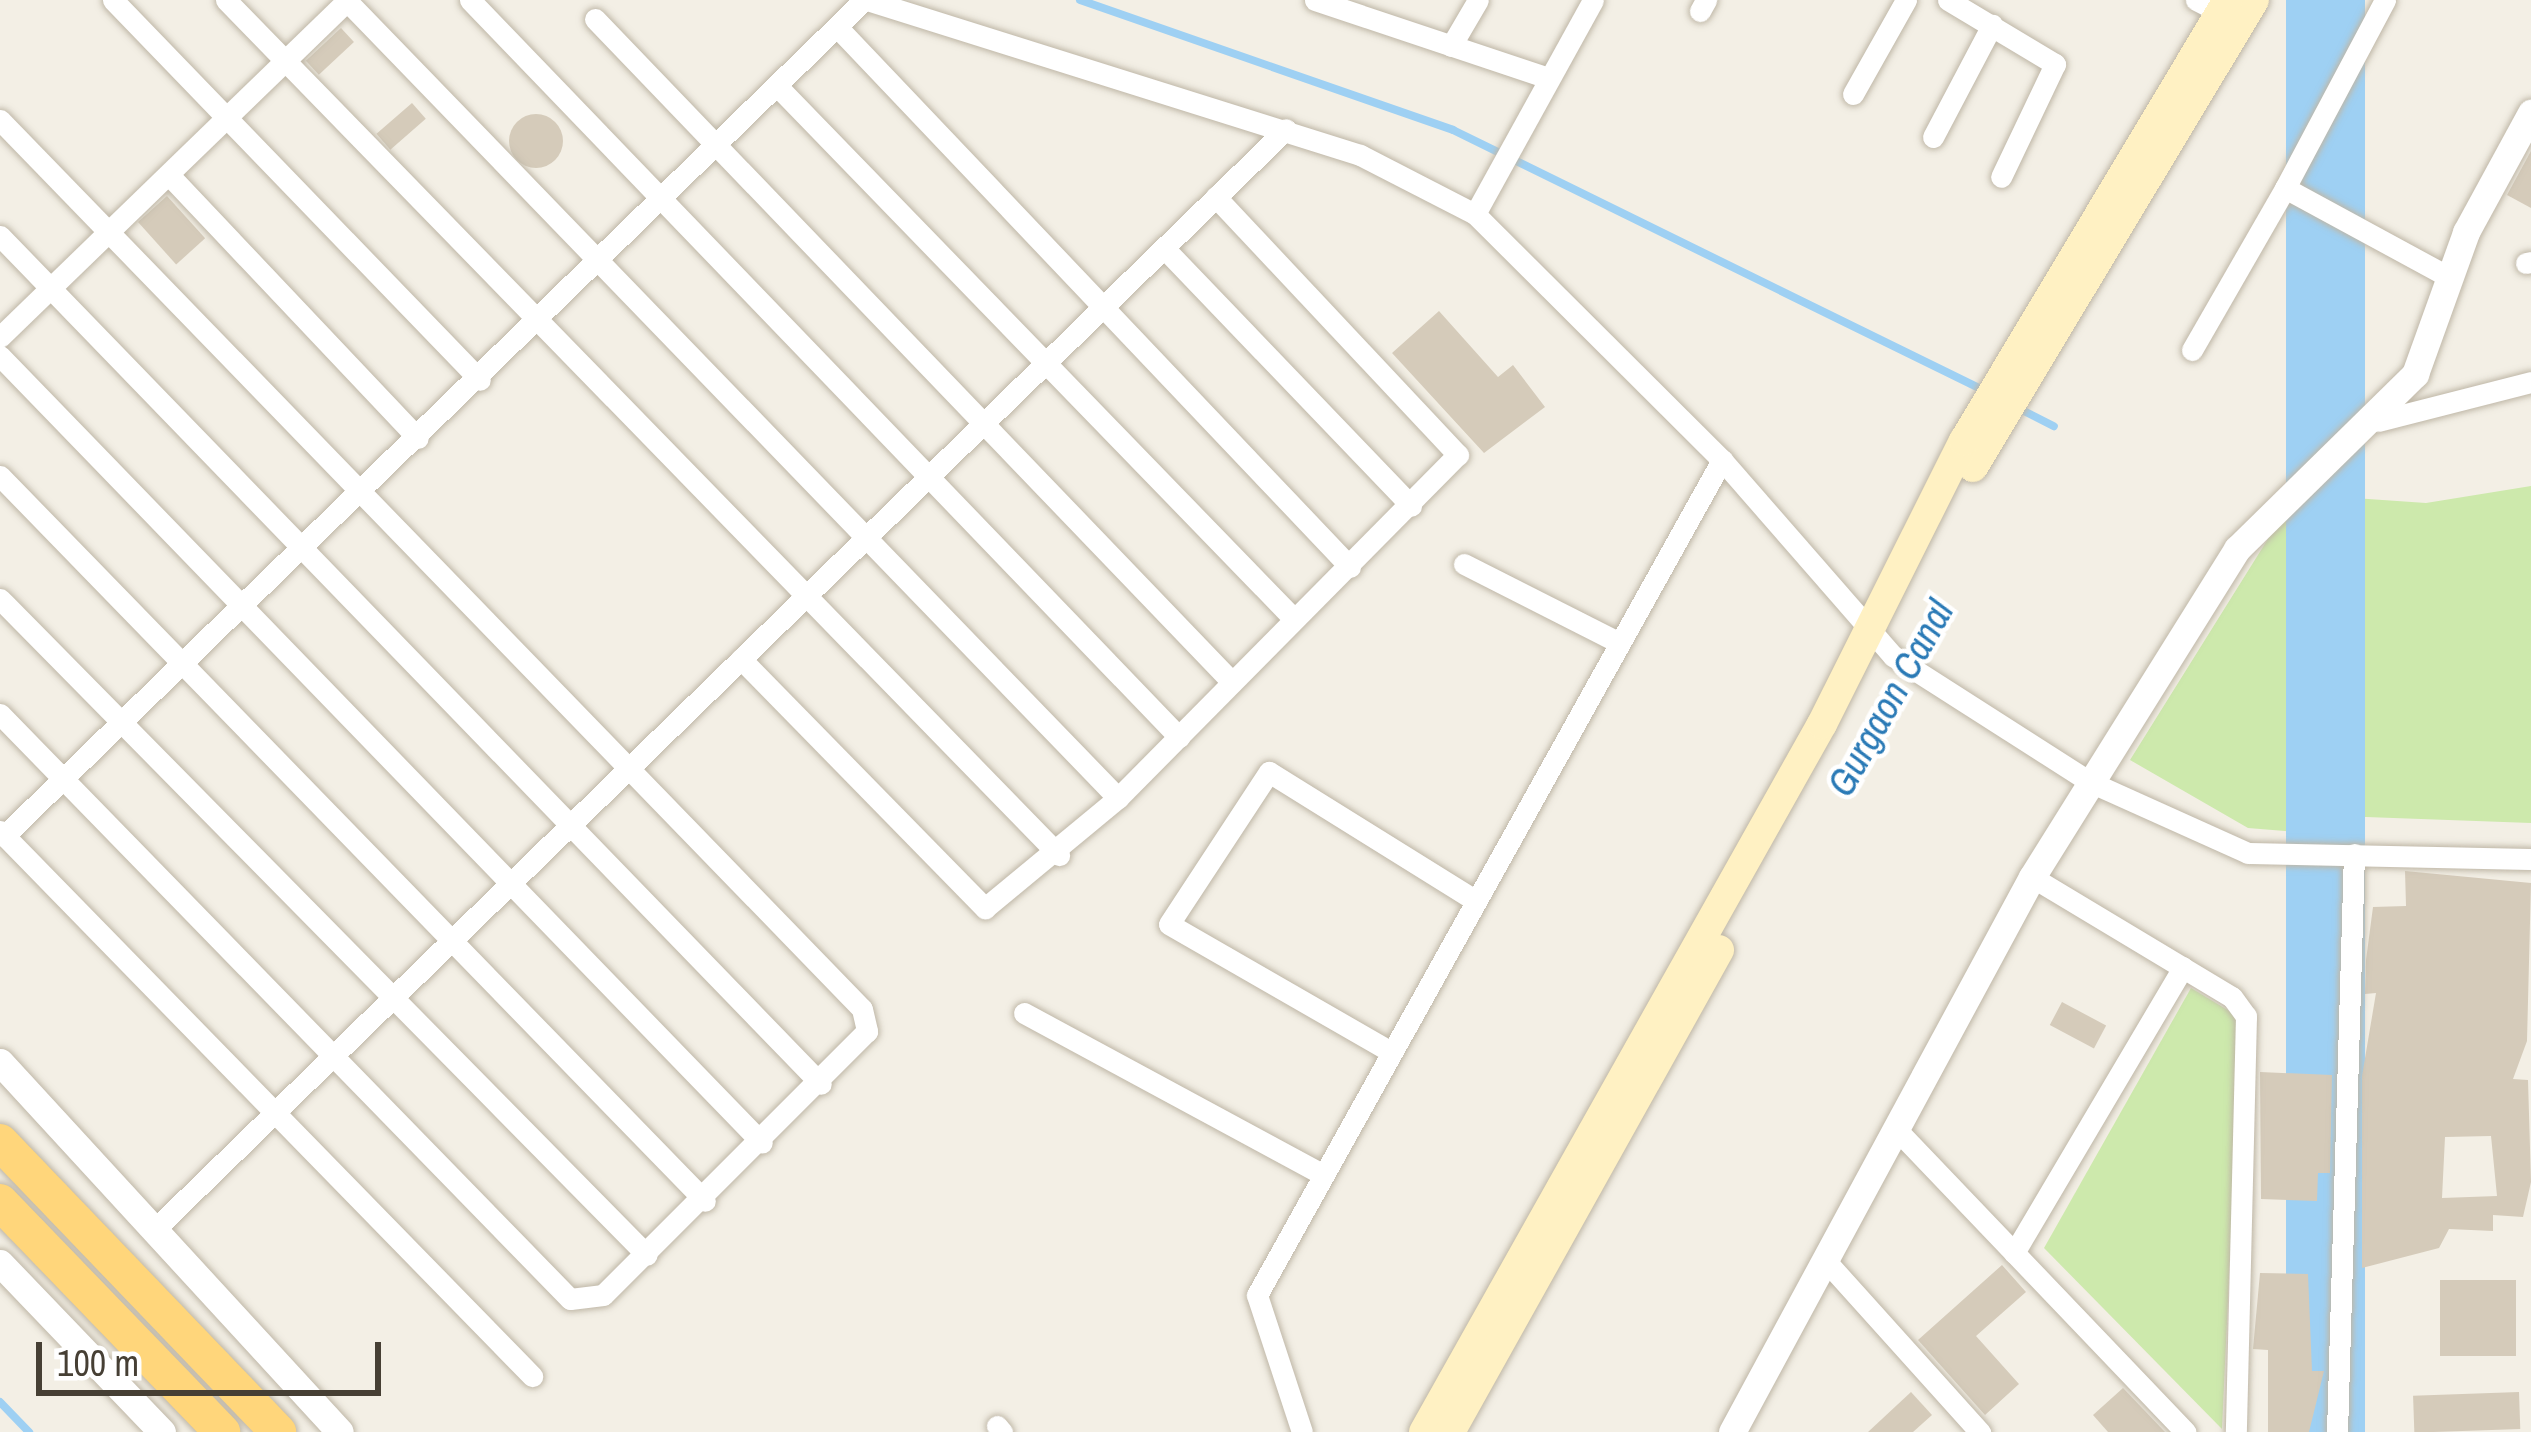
<!DOCTYPE html>
<html>
<head>
<meta charset="utf-8">
<style>
	body { margin:0 }
	#map { position:relative; width:2531px; height:1432px; overflow:hidden; background:#f3efe5; font-family:"Archivo Narrow",sans-serif }
	div>[style] { position:absolute }
	.green>* { inset:0; background:#cde9ac }
	.water>* { inset:0; background:#9ed0f3; transform-origin:0 0 }
	.stream>* { height:8px; margin:-4px; padding:0 4px; transform-origin:4px; border-radius:4px; background:#9ed0f3 }
	.building>* { inset:0; background:#d5cbba; transform-origin:0 0 }
	.round { border-radius:50% }
	.roads { filter:drop-shadow(0 0 3px #bfb7a7) drop-shadow(0 0 3px #bfb7a7) }
	.minor>* { height:21px; margin:-10.5px; padding:0 10.5px; transform-origin:10.5px; border-radius:10.5px; background:#fff }
	.tertiary>* { height:27px; margin:-13.5px; padding:0 13.5px; transform-origin:13.5px; border-radius:13.5px; background:#fff }
	.secondary>* { height:30px; margin:-15px; padding:0 15px; transform-origin:15px; border-radius:15px; background:#fff1c3 }
	.trunk>* { height:36px; margin:-18px; padding:0 18px; transform-origin:18px; border-radius:18px; background:#ffd67b }
	span { translate:-50% -50%; white-space:nowrap; text-align:center; line-height:1.15; -webkit-text-stroke:9px #fff; paint-order:stroke }
	.water-label { font-size:39px; color:#2a7ab6; font-style:italic }
	.scale { position:absolute; left:36px; top:1342px; width:345px; height:54px; box-sizing:border-box; border:6px solid #463f34; border-top:0; padding-left:15px; font-size:36px; line-height:42px; white-space:nowrap; color:#463f34; -webkit-text-stroke:9px #fff; paint-order:stroke }
</style>
</head>
<body>
<div id="map">
	<div class="green">
		<div style="clip-path:polygon(2531px 486px,2531px 823px,2311px 815px,2310px 833px,2248px 828px,2130px 760px,2296px 494px,2426px 503px)"></div>
		<div style="clip-path:polygon(2191px 988px,2241px 1018px,2222px 1429px,2044px 1248px)"></div>
	</div>
	<div class="water">
		<div style="left:2286px;top:0;width:79px;height:1641px"></div>
	</div>
	<div class="stream">
		<div style="left:1080px;top:0;width:395px;rotate:19.2deg"></div>
		<div style="left:1453px;top:130px;width:593px;rotate:26.13deg"></div>
		<div style="left:2020px;top:409px;width:38px;rotate:27deg"></div>
		<div style="left:0;top:1402px;width:42px;rotate:46deg"></div>
	</div>
	<div class="building">
		<div style="left:341px;top:28px;width:19px;height:48px;rotate:47deg"></div>
		<div style="left:412px;top:103px;width:21px;height:47px;rotate:49deg"></div>
		<div class="round" style="left:509px;top:114px;width:54px;height:54px"></div>
		<div style="clip-path:polygon(2531px 151px,2531px 208px,2507px 195px)"></div>
		<div style="left:167px;top:196px;width:57px;height:39px;rotate:48deg"></div>
		<div style="clip-path:polygon(1439px 311px,1498px 377px,1513px 365px,1545px 407px,1484px 453px,1392px 353px)"></div>
		<div style="clip-path:polygon(evenodd,2405px 871px,2531px 883px,2527px 1041px,2513px 1079px,2528px 1080px,2531px 1182px,2523px 1217px,2493px 1215px,2493px 1231px,2449px 1229px,2439px 1248px,2362px 1268px,2362px 1076px,2376px 993px,2365px 994px,2366px 960px,2373px 907px,2406px 906px,2405px 871px,2491px 1136px,2497px 1196px,2442px 1198px,2445px 1137px,2491px 1136px)"></div>
		<div style="left:2062px;top:1002px;width:50px;height:26px;rotate:28deg"></div>
		<div style="clip-path:polygon(2260px 1072px,2332px 1075px,2330px 1173px,2318px 1173px,2317px 1201px,2261px 1199px)"></div>
		<div style="clip-path:polygon(2002px 1265px,2026px 1292px,1976px 1336px,2019px 1384px,1985px 1415px,1918px 1340px)"></div>
		<div style="clip-path:polygon(2260px 1273px,2308px 1274px,2312px 1371px,2324px 1371px,2309px 1432px,2268px 1432px,2268px 1350px,2253px 1349px)"></div>
		<div style="left:2516px;top:1280px;width:76px;height:76px;rotate:90deg"></div>
		<div style="clip-path:polygon(2123px 1388px,2165px 1432px,2108px 1432px,2093px 1415px)"></div>
		<div style="clip-path:polygon(1911px 1392px,1932px 1415px,1913px 1432px,1868px 1432px)"></div>
		<div style="left:2519px;top:1392px;width:37px;height:106px;rotate:88deg"></div>
	</div>
	<div class="roads">
		<div class="minor">
			<div style="left:113px;top:0;width:528px;rotate:46deg"></div>
			<div style="left:226px;top:0;width:1194px;rotate:45.75deg"></div>
			<div style="left:470px;top:0;width:1023px;rotate:46.11deg"></div>
			<div style="left:867px;top:0;width:517px;rotate:17.45deg"></div>
			<div style="left:1360px;top:155px;width:129px;rotate:27.2deg"></div>
			<div style="left:1475px;top:214px;width:349px;rotate:44.9deg"></div>
			<div style="left:1722px;top:460px;width:260px;rotate:48.9deg"></div>
			<div style="left:1893px;top:656px;width:234px;rotate:32.6deg"></div>
			<div style="left:2090px;top:782px;width:173px;rotate:24.2deg"></div>
			<div style="left:2248px;top:853px;width:283px;rotate:1.2deg"></div>
			<div style="left:1315px;top:0;width:246px;rotate:18.5deg"></div>
			<div style="left:1948px;top:0;width:125px;rotate:30.9deg"></div>
			<div style="left:2055px;top:64px;width:125px;rotate:115.5deg"></div>
			<div style="left:2196px;top:0;width:28px;rotate:27deg"></div>
			<div style="left:2385px;top:0;width:213px;rotate:118deg"></div>
			<div style="left:2285px;top:188px;width:187px;rotate:28.5deg"></div>
			<div style="left:347px;top:1px;width:1109px;rotate:45.95deg"></div>
			<div style="left:1700px;top:11px;width:13px;rotate:-61deg"></div>
			<div style="left:595px;top:19px;width:919px;rotate:46.15deg"></div>
			<div style="left:839px;top:29px;width:742px;rotate:46.47deg"></div>
			<div style="left:1451px;top:46px;width:53px;rotate:-59.6deg"></div>
			<div style="left:781px;top:90px;width:737px;rotate:45.88deg"></div>
			<div style="left:1853px;top:94px;width:108px;rotate:-60.6deg"></div>
			<div style="left:0;top:120px;width:1238px;rotate:45.88deg"></div>
			<div style="left:862px;top:1009px;width:23px;rotate:77deg"></div>
			<div style="left:867px;top:1031px;width:373px;rotate:135deg"></div>
			<div style="left:603px;top:1295px;width:33px;rotate:173deg"></div>
			<div style="left:570px;top:1299px;width:817px;rotate:-134.26deg"></div>
			<div style="left:1933px;top:137px;width:127px;rotate:-62.2deg"></div>
			<div style="left:169px;top:175px;width:362px;rotate:46.6deg"></div>
			<div style="left:1475px;top:214px;width:244px;rotate:-61.1deg"></div>
			<div style="left:0;top:236px;width:1180px;rotate:45.93deg"></div>
			<div style="left:1164px;top:248px;width:357px;rotate:46.2deg"></div>
			<div style="left:2526px;top:263px;width:5px;rotate:-11deg"></div>
			<div style="left:0;top:337px;width:484px;rotate:-44.1deg"></div>
			<div style="left:2192px;top:350px;width:187px;rotate:-60.1deg"></div>
			<div style="left:0;top:356px;width:1095px;rotate:45.92deg"></div>
			<div style="left:2378px;top:421px;width:158px;rotate:-14.3deg"></div>
			<div style="left:0;top:476px;width:1011px;rotate:45.8deg"></div>
			<div style="left:1464px;top:564px;width:170px;rotate:26.9deg"></div>
			<div style="left:0;top:599px;width:921px;rotate:45.4deg"></div>
			<div style="left:741px;top:659px;width:349px;rotate:45.6deg"></div>
			<div style="left:985px;top:908px;width:173px;rotate:-39.6deg"></div>
			<div style="left:1118px;top:798px;width:483px;rotate:-45.3deg"></div>
			<div style="left:1458px;top:455px;width:354px;rotate:-133.2deg"></div>
			<div style="left:0;top:831px;width:762px;rotate:45.69deg"></div>
			<div style="left:4px;top:836px;width:1199px;rotate:-44.19deg"></div>
			<div style="left:2032px;top:877px;width:233px;rotate:31deg"></div>
			<div style="left:2232px;top:997px;width:24px;rotate:54deg"></div>
			<div style="left:2246px;top:1016px;width:416px;rotate:91.4deg"></div>
			<div style="left:1024px;top:1013px;width:336px;rotate:28.4deg"></div>
			<div style="left:1386px;top:1049px;width:250px;rotate:-150.1deg"></div>
			<div style="left:1169px;top:924px;width:182px;rotate:-56.7deg"></div>
			<div style="left:1269px;top:772px;width:237px;rotate:31.9deg"></div>
			<div style="left:1896px;top:1129px;width:419px;rotate:46.3deg"></div>
			<div style="left:156px;top:1228px;width:1576px;rotate:-44.2deg"></div>
			<div style="left:2014px;top:1253px;width:332px;rotate:-59.4deg"></div>
			<div style="left:1825px;top:1260px;width:232px;rotate:48deg"></div>
			<div style="left:997px;top:1426px;width:8px;rotate:50deg"></div>
			<div style="left:1302px;top:1432px;width:144px;rotate:-108.2deg"></div>
			<div style="left:1257px;top:1295px;width:956px;rotate:-60.89deg"></div>
			<div style="left:2337px;top:1432px;width:578px;rotate:-88.32deg"></div>
		</div>
		<div class="tertiary">
			<div style="left:0;top:1062px;width:502px;rotate:47.42deg"></div>
			<div style="left:0;top:1263px;width:234px;rotate:46.2deg"></div>
			<div style="left:1732px;top:1432px;width:631px;rotate:-61.61deg"></div>
			<div style="left:2032px;top:877px;width:387px;rotate:-58deg"></div>
			<div style="left:2237px;top:549px;width:250px;rotate:-44.5deg"></div>
			<div style="left:2415px;top:374px;width:151px;rotate:-70.2deg"></div>
			<div style="left:2466px;top:232px;width:136px;rotate:-61.4deg"></div>
		</div>
		<div class="secondary">
			<div style="left:1973px;top:467px;width:545px;rotate:-58.96deg"></div>
			<div style="left:1424px;top:1432px;width:812px;rotate:-60.66deg"></div>
			<div style="left:1822px;top:724px;width:317px;rotate:-63.4deg"></div>
			<div style="left:1964px;top:441px;width:514px;rotate:-59.09deg"></div>
			<div style="left:1450px;top:1432px;width:552px;rotate:-60.83deg"></div>
		</div>
		<div class="trunk">
			<div style="left:0;top:1142px;width:402px;rotate:46.2deg"></div>
			<div style="left:0;top:1202px;width:320px;rotate:46deg"></div>
		</div>
	</div>
	<div class="water-label">
		<span style="left:1890px;top:698px;rotate:-61deg">Gurgaon Canal</span>
	</div>
	<div class="scale">100 m</div>
</div>
</body>
</html>
